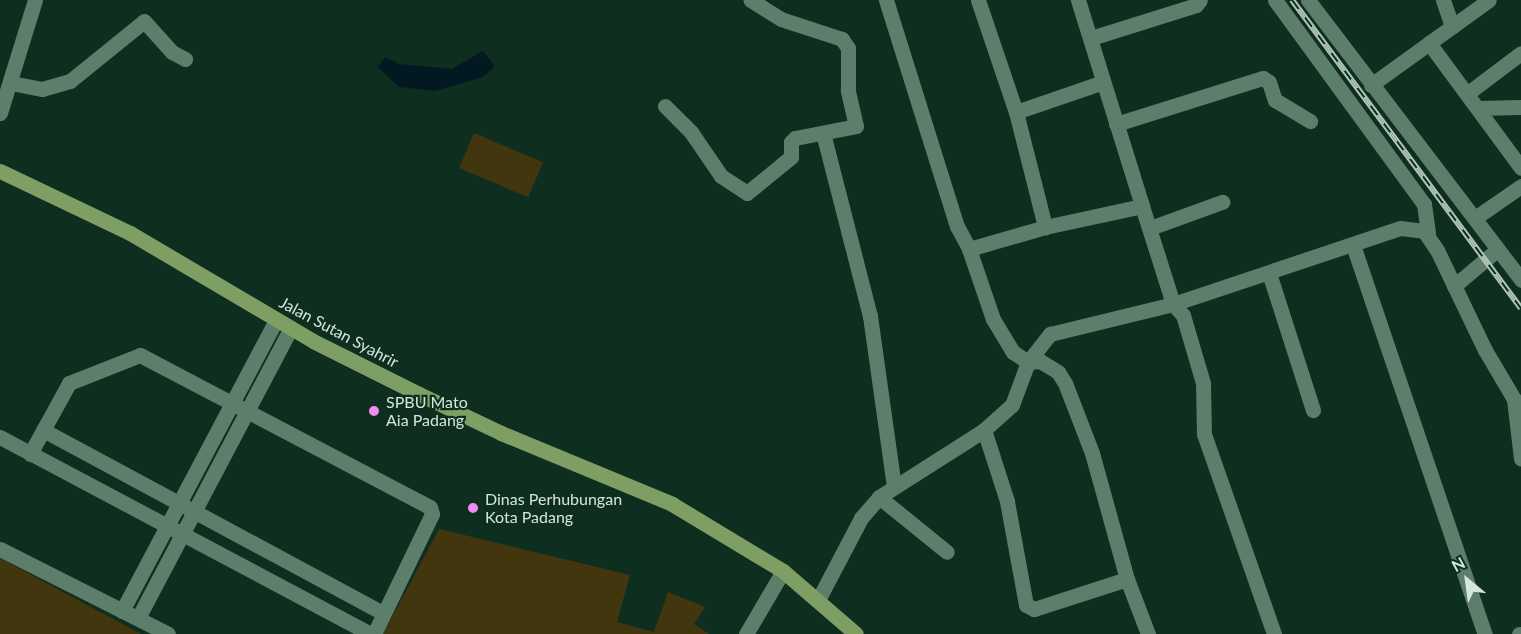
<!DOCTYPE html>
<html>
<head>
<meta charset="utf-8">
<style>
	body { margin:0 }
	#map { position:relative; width:1521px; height:634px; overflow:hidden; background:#0e2e1f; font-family:Lato,sans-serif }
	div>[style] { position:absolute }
	.green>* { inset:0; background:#42360f; transform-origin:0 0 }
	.water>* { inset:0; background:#031921 }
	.minor>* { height:15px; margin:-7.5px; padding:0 7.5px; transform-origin:7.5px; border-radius:7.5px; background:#5c7e6a }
	.major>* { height:15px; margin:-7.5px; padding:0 7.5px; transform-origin:7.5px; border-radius:7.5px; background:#7e9e64 }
	.rail>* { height:6px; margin-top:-3px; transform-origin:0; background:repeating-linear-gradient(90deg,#0e2e1f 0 11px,#b0c4b8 0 22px); box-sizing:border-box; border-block:2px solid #b0c4b8 }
	.dots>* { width:16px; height:16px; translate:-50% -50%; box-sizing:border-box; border:3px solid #0e2e1f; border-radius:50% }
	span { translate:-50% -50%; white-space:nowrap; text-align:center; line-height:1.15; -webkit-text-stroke:4.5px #0e2e1f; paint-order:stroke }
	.street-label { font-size:16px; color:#d4e6db }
	.poi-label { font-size:16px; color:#d4e6db }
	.left { translate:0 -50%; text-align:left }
	.north { position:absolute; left:1437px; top:550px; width:60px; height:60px; -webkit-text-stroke:4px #0e2e1f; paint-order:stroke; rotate:331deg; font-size:16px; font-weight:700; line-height:24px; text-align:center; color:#d4e6db }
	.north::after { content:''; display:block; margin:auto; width:21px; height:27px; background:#d4e6db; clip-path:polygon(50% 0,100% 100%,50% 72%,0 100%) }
</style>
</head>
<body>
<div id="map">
	<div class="green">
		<div style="left:474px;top:133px;width:75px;height:38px;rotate:23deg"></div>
		<div style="clip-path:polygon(439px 529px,630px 575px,617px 622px,654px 632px,668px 592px,705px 607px,694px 624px,709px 634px,383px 634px)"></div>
		<div style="clip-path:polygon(0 558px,141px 634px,0 634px)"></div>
	</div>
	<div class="water">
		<div style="clip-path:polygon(483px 51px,495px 66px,483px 77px,435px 91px,399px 87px,378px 67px,385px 57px,399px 64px,452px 69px)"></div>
	</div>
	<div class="minor">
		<div style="left:886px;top:0;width:237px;rotate:72.6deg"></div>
		<div style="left:957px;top:226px;width:26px;rotate:62deg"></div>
		<div style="left:969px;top:249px;width:74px;rotate:71.1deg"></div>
		<div style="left:993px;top:319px;width:39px;rotate:59deg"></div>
		<div style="left:1013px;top:352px;width:18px;rotate:34deg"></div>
		<div style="left:1028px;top:362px;width:12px;rotate:-5deg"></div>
		<div style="left:1040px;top:361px;width:21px;rotate:31deg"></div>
		<div style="left:1058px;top:372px;width:13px;rotate:58deg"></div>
		<div style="left:1065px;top:383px;width:75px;rotate:68.9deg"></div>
		<div style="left:1092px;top:453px;width:131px;rotate:74.5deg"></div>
		<div style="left:1127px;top:579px;width:98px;rotate:162.1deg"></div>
		<div style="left:1034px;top:609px;width:9px;rotate:-153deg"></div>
		<div style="left:1026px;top:605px;width:106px;rotate:-100.4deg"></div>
		<div style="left:1007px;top:501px;width:75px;rotate:-107.9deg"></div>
		<div style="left:978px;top:0;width:118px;rotate:71.3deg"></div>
		<div style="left:1016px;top:112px;width:92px;rotate:-19deg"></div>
		<div style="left:1078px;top:0;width:216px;rotate:72.7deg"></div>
		<div style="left:1142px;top:206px;width:103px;rotate:72.4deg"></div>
		<div style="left:1173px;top:304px;width:15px;rotate:48deg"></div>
		<div style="left:1183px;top:315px;width:71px;rotate:73.6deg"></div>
		<div style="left:1203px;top:383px;width:51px;rotate:88.9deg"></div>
		<div style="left:1204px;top:434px;width:212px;rotate:70.7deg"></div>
		<div style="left:1275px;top:0;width:253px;rotate:53.9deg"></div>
		<div style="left:1424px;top:204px;width:30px;rotate:82deg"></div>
		<div style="left:1308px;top:0;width:352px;rotate:52.7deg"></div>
		<div style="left:1443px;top:0;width:28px;rotate:71deg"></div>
		<div style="left:1091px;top:38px;width:110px;rotate:-17.4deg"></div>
		<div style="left:1196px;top:5px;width:6px;rotate:-51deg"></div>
		<div style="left:1429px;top:43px;width:155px;rotate:53.6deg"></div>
		<div style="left:11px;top:83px;width:32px;rotate:11deg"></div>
		<div style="left:42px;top:89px;width:29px;rotate:-16deg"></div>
		<div style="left:70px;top:81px;width:95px;rotate:-39deg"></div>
		<div style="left:144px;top:21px;width:42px;rotate:47.9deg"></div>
		<div style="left:172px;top:52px;width:15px;rotate:28deg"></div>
		<div style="left:1371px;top:85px;width:145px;rotate:-35.8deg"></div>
		<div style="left:1468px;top:93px;width:66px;rotate:-37deg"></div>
		<div style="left:665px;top:106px;width:37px;rotate:45deg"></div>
		<div style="left:691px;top:132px;width:53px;rotate:55.7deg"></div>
		<div style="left:721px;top:176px;width:31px;rotate:33deg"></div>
		<div style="left:747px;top:193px;width:57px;rotate:-39.3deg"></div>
		<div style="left:791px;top:157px;width:15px;rotate:-90deg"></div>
		<div style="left:791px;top:142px;width:6px;rotate:-45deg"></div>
		<div style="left:795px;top:138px;width:62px;rotate:-11.1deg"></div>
		<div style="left:856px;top:126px;width:37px;rotate:-103deg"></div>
		<div style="left:848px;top:90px;width:42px;rotate:-90deg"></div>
		<div style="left:848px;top:48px;width:11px;rotate:-124deg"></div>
		<div style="left:842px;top:39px;width:64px;rotate:-161.8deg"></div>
		<div style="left:781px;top:19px;width:36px;rotate:-148deg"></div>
		<div style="left:1479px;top:108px;width:42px;rotate:-1.4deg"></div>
		<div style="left:1016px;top:112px;width:119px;rotate:75.8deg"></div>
		<div style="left:0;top:113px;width:118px;rotate:-72.8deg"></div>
		<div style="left:1116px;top:124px;width:154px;rotate:-17.4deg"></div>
		<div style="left:1263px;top:78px;width:7px;rotate:34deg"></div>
		<div style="left:1269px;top:82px;width:19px;rotate:72deg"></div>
		<div style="left:1275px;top:100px;width:41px;rotate:31deg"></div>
		<div style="left:823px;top:133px;width:189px;rotate:75.6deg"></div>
		<div style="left:870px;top:316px;width:172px;rotate:82deg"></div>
		<div style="left:1475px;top:218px;width:56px;rotate:-34.8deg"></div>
		<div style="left:1150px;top:228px;width:77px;rotate:-19.9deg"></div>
		<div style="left:1353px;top:245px;width:411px;rotate:71.3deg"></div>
		<div style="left:969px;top:249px;width:79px;rotate:-16.1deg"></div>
		<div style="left:1045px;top:227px;width:99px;rotate:-12.2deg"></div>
		<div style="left:1269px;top:273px;width:144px;rotate:72.2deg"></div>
		<div style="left:1454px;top:286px;width:57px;rotate:-40.1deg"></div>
		<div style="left:43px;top:430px;width:386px;rotate:28.3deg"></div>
		<div style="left:0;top:437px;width:419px;rotate:28deg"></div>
		<div style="left:30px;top:454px;width:81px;rotate:-61.2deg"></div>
		<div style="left:69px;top:383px;width:76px;rotate:-21.5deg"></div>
		<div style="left:140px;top:355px;width:327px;rotate:27.7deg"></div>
		<div style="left:430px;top:507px;width:7px;rotate:74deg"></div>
		<div style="left:432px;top:514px;width:133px;rotate:115.8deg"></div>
		<div style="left:879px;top:497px;width:87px;rotate:39deg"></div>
		<div style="left:0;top:549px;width:188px;rotate:26.8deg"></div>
		<div style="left:1127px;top:579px;width:59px;rotate:69.1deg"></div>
		<div style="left:818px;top:600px;width:93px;rotate:-62.3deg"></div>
		<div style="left:861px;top:518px;width:28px;rotate:-49deg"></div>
		<div style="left:879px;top:497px;width:125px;rotate:-32.5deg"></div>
		<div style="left:984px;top:430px;width:38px;rotate:-42deg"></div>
		<div style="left:1012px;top:405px;width:46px;rotate:-69.6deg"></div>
		<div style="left:1028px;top:362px;width:36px;rotate:-52deg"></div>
		<div style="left:1050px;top:334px;width:127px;rotate:-13.7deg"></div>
		<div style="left:1173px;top:304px;width:239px;rotate:-18.5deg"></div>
		<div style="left:1400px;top:228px;width:24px;rotate:7deg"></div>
		<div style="left:1424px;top:231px;width:23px;rotate:56deg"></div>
		<div style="left:1437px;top:250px;width:111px;rotate:64.4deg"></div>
		<div style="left:1485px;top:350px;width:57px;rotate:59.4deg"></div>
		<div style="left:1514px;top:399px;width:60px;rotate:83.3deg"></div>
		<div style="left:122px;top:611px;width:329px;rotate:-62.1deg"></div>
		<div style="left:138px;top:618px;width:328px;rotate:-62.2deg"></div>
		<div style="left:746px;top:634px;width:73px;rotate:-59.6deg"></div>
		<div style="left:1519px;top:634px;width:2px"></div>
	</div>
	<div class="major">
		<div style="left:0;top:171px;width:144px;rotate:25.5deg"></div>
		<div style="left:130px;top:233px;width:212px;rotate:30.5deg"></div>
		<div style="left:313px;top:341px;width:119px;rotate:26.6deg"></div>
		<div style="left:419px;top:394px;width:91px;rotate:25.4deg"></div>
		<div style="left:501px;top:433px;width:185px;rotate:22.5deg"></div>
		<div style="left:672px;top:504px;width:130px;rotate:31.1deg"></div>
		<div style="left:783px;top:571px;width:96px;rotate:40.8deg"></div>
	</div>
	<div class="rail">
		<div style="left:1292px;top:0;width:384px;rotate:53.4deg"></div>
	</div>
	<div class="dots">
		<div style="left:374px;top:411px;background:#f28af3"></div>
		<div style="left:473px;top:508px;background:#f28af3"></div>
	</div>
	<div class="street-label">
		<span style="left:339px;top:332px;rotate:28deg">Jalan Sutan Syahrir</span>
	</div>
	<div class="poi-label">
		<span class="left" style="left:386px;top:411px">SPBU Mato<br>Aia Padang</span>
		<span class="left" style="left:485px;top:508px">Dinas Perhubungan<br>Kota Padang</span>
	</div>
	<div class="north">N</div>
</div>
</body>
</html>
